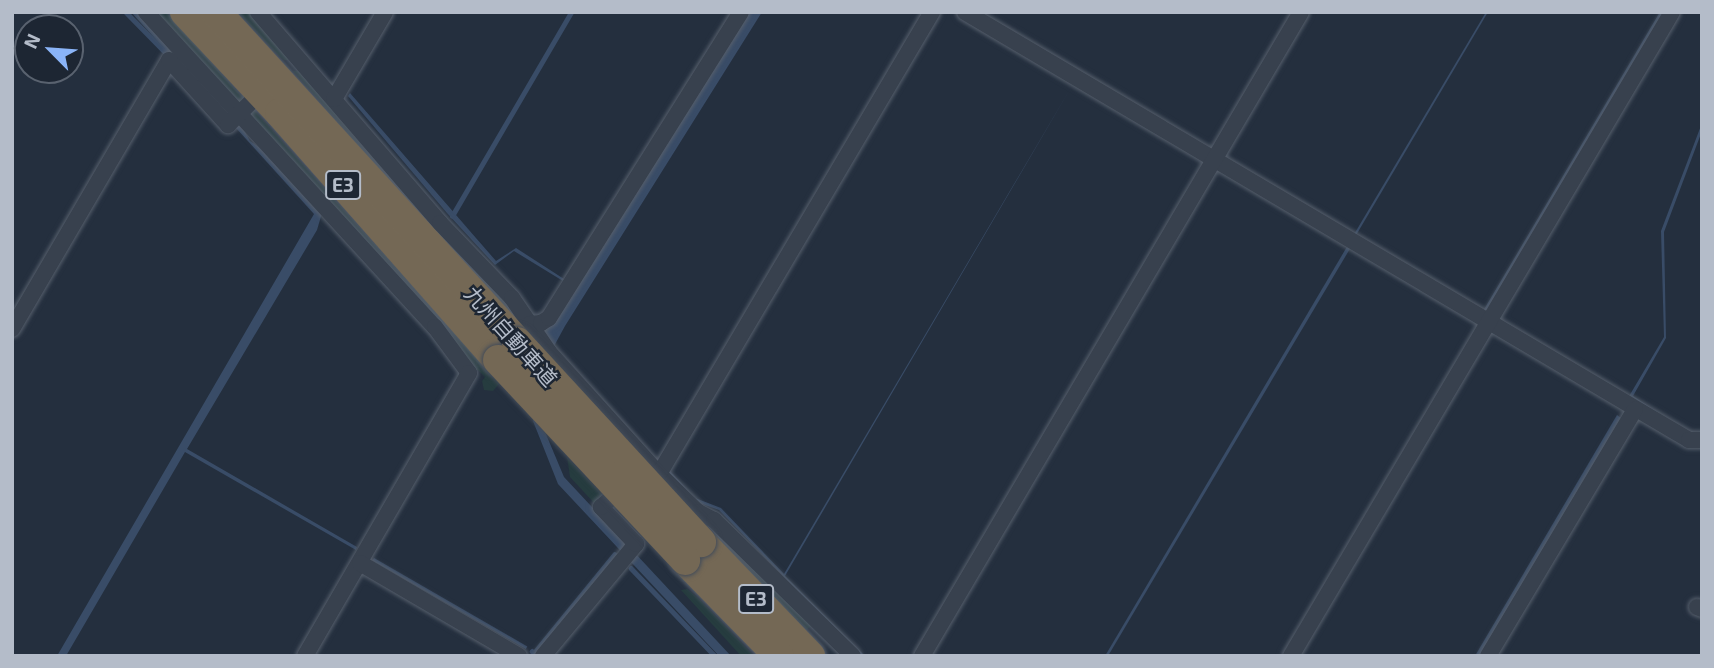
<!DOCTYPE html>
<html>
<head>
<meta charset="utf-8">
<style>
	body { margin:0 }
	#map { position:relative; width:1714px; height:668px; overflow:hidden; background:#242f3e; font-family:"Exo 2","Noto Sans JP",sans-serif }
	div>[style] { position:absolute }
	.green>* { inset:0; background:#263c3f; transform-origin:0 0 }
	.water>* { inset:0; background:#394c67; transform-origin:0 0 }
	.stream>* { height:4.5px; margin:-2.25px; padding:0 2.25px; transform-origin:2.25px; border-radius:2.25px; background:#394c67 }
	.roads { filter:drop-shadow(0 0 2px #565f6c) drop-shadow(0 0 2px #565f6c) }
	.street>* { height:16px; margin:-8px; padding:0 8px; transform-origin:8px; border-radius:8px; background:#38414e }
	.highway>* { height:30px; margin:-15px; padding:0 15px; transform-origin:15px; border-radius:15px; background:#746855 }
	.bridges { filter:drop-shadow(0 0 2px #434c59) drop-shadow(0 0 2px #434c59) }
	.highway-bridge>* { height:30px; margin:-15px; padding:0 15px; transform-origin:15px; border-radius:15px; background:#746855 }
	span { translate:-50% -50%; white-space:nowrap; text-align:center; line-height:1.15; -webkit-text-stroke:5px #1d2633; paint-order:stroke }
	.shield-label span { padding:2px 5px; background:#1d2633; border:2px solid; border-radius:5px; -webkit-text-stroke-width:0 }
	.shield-label { font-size:19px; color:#b4bcc9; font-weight:700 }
	.street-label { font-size:21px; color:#b4bcc9 }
	.frame { position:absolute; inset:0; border:14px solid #b4bcc9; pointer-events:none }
	.north { position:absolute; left:14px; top:14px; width:70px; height:70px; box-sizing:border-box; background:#1d2633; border:2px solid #59626f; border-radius:50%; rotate:295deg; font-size:19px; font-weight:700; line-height:28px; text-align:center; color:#b4bcc9 }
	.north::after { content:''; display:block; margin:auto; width:24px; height:32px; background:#8ab4f8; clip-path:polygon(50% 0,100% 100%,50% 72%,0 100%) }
</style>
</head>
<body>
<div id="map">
	<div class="green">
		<div style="clip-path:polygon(147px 12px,166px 12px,245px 100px,237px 107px)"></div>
		<div style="clip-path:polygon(238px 12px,254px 12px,289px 60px,284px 60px,277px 54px)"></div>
		<div style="clip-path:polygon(293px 71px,304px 71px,501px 292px,522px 323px,517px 326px)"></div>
		<div style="clip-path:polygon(253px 109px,500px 383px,493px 391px,484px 390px,482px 381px,485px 377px,478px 370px,471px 369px,252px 117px)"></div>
		<div style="clip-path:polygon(567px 457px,605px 497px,595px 504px,570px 477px)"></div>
		<div style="left:720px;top:530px;width:132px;height:9px;rotate:45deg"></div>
		<div style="clip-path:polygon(687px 589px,699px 599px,754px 656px,741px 656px,681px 590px)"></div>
	</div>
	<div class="water">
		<div style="clip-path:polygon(131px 12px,138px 12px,233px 111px,250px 141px,268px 153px,322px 213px,317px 230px,187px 449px,357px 547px,356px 550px,185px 452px,66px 656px,57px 656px,314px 214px)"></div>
		<div style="clip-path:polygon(747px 12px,762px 12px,565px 326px,547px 359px,543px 427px,564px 477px,731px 656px,719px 656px,558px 484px,533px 421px,541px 330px)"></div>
		<div style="clip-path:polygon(1486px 12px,1488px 12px,1355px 237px,1353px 236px)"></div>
		<div style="clip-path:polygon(1073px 84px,785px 576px,865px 656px,861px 656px,719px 510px,694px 501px,668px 474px,670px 471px,695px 498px,721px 508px,784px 574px)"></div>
		<div style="clip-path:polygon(350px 93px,496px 261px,516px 248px,564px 279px,563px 281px,514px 251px,495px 265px,447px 213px,348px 96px)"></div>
		<div style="clip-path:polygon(1702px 123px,1702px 131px,1664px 232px,1666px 338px,1633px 396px,1681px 428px,1628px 398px,1664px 337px,1661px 231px)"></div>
		<div style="clip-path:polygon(1348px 245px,1351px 247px,1108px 656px,1105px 656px)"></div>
		<div style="clip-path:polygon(1617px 415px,1621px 418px,1480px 656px,1475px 656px)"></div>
		<div style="left:374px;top:558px;width:177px;height:3px;rotate:30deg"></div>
	</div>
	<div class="stream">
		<div style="left:126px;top:12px;width:59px;rotate:45.7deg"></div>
		<div style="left:452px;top:216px;width:236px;rotate:-59.7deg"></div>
		<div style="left:1486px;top:310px;width:346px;rotate:-59.4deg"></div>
		<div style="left:631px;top:568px;width:122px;rotate:46.3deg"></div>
		<div style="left:532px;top:651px;width:3px;rotate:45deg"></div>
		<div style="left:534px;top:653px;width:127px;rotate:-50.8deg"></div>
	</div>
	<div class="roads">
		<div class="street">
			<div style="left:146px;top:12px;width:427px;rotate:47.5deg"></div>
			<div style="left:435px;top:327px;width:57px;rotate:53.5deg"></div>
			<div style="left:469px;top:373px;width:327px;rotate:120.1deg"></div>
			<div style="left:258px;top:12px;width:279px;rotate:49.2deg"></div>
			<div style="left:440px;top:223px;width:104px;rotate:46.2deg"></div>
			<div style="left:512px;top:298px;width:65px;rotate:55.6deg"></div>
			<div style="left:549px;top:352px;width:164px;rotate:48deg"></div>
			<div style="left:659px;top:474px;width:54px;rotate:44.3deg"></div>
			<div style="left:698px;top:512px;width:18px;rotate:27deg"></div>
			<div style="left:714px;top:520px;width:194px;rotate:44.4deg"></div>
			<div style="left:965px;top:12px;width:841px;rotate:30.59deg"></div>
			<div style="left:1689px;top:440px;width:13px"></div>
			<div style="left:334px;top:99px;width:101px;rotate:-59.6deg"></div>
			<div style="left:530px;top:324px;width:11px;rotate:-5deg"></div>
			<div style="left:541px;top:323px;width:9px;rotate:-32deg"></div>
			<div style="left:549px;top:318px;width:361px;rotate:-57.9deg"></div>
			<div style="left:12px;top:329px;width:311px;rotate:-59.7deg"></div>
			<div style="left:169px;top:60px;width:88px;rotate:47.8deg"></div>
			<div style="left:228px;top:125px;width:33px;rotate:-45deg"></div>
			<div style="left:659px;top:474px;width:537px;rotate:-59.42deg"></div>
			<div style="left:360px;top:563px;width:184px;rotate:30.3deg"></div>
			<div style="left:1697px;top:607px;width:5px;rotate:22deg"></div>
			<div style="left:543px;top:656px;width:146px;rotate:-50.3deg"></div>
			<div style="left:636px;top:544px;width:51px;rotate:-133.4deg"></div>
			<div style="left:601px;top:507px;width:32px;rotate:-41deg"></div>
			<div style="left:922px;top:656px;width:747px;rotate:-59.52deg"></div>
			<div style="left:1291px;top:656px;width:748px;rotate:-59.39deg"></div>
			<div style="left:1488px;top:656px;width:287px;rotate:-59.2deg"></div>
		</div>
		<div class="highway">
			<div style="left:185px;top:12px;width:139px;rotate:46.8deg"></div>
			<div style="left:280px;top:113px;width:329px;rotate:48.6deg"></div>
			<div style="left:216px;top:12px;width:447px;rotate:47.6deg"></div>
			<div style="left:701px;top:542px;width:158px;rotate:46.3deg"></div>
			<div style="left:685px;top:560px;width:134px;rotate:45.6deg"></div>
		</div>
	</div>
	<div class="bridges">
		<div class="highway-bridge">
			<div style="left:517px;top:342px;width:272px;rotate:47.4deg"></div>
			<div style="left:498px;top:360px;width:274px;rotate:46.9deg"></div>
		</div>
	</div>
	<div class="shield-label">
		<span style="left:343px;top:185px">E3</span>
		<span style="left:756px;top:599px">E3</span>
	</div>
	<div class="street-label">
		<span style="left:511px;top:336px;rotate:48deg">九州自動車道</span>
	</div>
	<div class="frame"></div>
	<div class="north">N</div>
</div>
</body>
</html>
